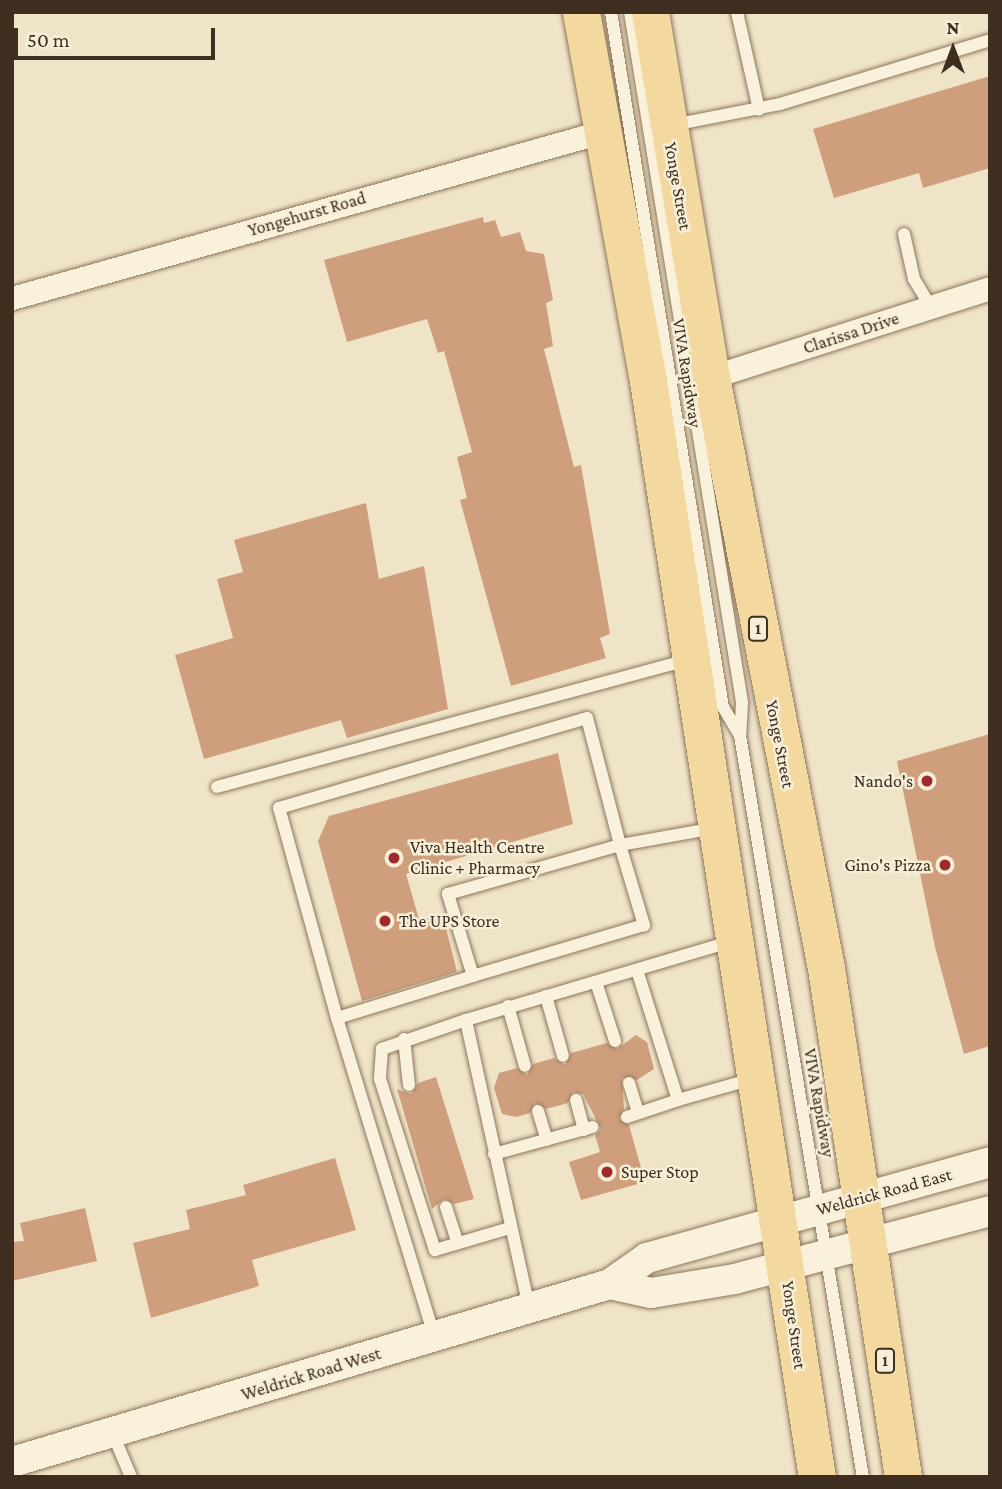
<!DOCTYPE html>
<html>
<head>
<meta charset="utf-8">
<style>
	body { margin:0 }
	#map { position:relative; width:1002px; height:1489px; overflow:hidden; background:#f0e4c8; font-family:"Crimson Pro",serif }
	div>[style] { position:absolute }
	.building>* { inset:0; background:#cf9f7d }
	.roads { filter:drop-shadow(0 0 2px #8d765c) drop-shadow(0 0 2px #8d765c) }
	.service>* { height:12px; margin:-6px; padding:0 6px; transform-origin:6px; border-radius:6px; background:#faf1dc }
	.minor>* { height:23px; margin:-11.5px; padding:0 11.5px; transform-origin:11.5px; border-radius:11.5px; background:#faf1dc }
	.tertiary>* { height:30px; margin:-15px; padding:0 15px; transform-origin:15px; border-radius:15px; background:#faf1dc }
	.primary>* { height:37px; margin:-18.5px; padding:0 18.5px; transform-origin:18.5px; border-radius:18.5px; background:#f3d9a0 }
	.dots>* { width:19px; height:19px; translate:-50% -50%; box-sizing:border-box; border:4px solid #f7eed8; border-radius:50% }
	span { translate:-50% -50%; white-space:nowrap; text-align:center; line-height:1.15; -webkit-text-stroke:5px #f7eed8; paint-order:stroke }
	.shield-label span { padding:2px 5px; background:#f7eed8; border:2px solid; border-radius:5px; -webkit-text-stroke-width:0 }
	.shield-label { font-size:16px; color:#3d2e20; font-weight:700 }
	.street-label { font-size:18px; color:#3d2e20 }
	.poi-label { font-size:18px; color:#3d2e20 }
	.right { translate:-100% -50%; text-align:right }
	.left { translate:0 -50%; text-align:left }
	.frame { position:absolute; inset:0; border:14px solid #3d2e20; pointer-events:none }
	.north { position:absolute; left:918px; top:14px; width:70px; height:70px; -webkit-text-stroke:5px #f7eed8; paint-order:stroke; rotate:0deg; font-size:19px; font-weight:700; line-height:28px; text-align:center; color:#3d2e20 }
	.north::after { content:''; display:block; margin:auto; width:24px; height:32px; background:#3d2e20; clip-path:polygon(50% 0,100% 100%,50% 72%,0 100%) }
	.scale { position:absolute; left:14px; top:28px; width:201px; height:32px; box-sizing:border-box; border:4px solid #3d2e20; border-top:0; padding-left:9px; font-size:21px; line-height:24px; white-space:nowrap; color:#3d2e20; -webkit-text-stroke:5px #f7eed8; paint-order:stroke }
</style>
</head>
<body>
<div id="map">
	<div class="building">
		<div style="clip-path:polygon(990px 76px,990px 168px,923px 188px,919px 173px,834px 198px,813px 129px)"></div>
		<div style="clip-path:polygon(483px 217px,484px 223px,495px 220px,501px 237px,520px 232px,526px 251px,544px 254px,553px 300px,546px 303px,553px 346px,544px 349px,574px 467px,581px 465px,610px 634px,600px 638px,606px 658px,511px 686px,460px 500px,467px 498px,457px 457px,472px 452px,444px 351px,438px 353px,427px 319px,347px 342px,324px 260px)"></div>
		<div style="clip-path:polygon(366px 503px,379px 579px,424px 566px,448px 709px,347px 738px,341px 720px,204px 759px,175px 655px,233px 638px,217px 579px,243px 572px,234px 540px)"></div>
		<div style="clip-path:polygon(990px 734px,990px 1046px,964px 1054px,935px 947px,897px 761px)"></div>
		<div style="clip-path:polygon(558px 753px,573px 824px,406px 874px,419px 919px,443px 916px,457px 972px,362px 1001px,318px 841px,329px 816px)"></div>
		<div style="clip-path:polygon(636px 1035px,647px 1042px,654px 1069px,637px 1080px,622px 1078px,624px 1109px,619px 1119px,629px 1125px,645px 1182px,581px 1200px,569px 1162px,600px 1152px,595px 1135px,601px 1129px,583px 1094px,573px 1092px,568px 1103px,546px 1109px,535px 1103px,530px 1113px,516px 1117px,502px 1114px,494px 1088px,499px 1073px,517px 1068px,527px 1075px,533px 1064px,554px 1058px,565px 1065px,571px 1053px,607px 1043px,617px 1049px)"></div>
		<div style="clip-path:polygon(436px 1077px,474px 1199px,454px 1204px,444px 1199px,432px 1209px,397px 1089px,411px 1094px,418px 1083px)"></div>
		<div style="clip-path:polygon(335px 1158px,356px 1230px,252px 1260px,259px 1286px,151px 1318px,133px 1243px,190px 1229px,186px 1210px,246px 1195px,243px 1185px)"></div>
		<div style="clip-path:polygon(85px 1208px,97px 1261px,12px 1281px,12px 1242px,24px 1241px,20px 1223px)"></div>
	</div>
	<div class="roads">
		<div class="service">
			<div style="left:611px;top:12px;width:704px;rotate:80.85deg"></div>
			<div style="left:723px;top:707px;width:31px;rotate:59deg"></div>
			<div style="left:630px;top:12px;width:699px;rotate:80.78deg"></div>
			<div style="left:742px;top:702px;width:33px;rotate:93deg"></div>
			<div style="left:740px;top:735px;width:752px;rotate:80.59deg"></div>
			<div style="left:737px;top:12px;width:100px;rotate:77.3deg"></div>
			<div style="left:673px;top:125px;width:109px;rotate:-11.1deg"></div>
			<div style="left:780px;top:104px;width:220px;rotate:-16.9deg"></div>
			<div style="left:904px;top:234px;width:46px;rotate:77.5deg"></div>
			<div style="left:914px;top:279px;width:33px;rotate:59deg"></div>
			<div style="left:217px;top:787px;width:488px;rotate:-15.1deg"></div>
			<div style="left:637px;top:970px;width:136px;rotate:72.5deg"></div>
			<div style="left:678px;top:1100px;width:77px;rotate:-15.8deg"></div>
			<div style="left:473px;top:976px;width:142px;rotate:162.8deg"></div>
			<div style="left:337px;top:1018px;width:218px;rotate:-105.4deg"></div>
			<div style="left:279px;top:808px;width:321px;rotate:-16.3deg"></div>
			<div style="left:587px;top:718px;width:131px;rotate:75.4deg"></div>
			<div style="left:620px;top:845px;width:84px;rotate:73.3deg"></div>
			<div style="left:644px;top:925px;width:178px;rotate:163.4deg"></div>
			<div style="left:473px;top:976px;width:86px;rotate:-107deg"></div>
			<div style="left:448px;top:894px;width:179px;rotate:-15.9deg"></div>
			<div style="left:620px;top:845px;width:97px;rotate:-10.1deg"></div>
			<div style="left:596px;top:982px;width:62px;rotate:72.1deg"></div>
			<div style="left:546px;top:996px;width:62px;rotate:74.2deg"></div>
			<div style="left:508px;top:1006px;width:62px;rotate:74.2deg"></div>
			<div style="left:337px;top:1018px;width:332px;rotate:73deg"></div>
			<div style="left:466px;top:1020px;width:89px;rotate:161deg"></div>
			<div style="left:382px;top:1049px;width:30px;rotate:94deg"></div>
			<div style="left:380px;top:1079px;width:180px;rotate:72.2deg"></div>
			<div style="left:435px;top:1250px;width:78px;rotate:-16.3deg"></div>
			<div style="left:404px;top:1039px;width:46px;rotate:83.8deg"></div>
			<div style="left:629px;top:1083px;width:31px;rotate:73deg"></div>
			<div style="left:576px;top:1100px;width:31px;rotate:75deg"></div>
			<div style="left:538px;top:1111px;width:30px;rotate:73deg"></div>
			<div style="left:627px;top:1117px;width:54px;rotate:-18.4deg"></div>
			<div style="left:494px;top:1154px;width:102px;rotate:-15.4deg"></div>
			<div style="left:446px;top:1207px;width:38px;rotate:72deg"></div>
			<div style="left:529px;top:1307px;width:294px;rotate:-102.4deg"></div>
			<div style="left:466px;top:1020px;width:275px;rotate:-16.5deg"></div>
			<div style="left:113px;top:1434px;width:47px;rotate:67.3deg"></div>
		</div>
		<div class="minor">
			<div style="left:12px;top:298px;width:612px;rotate:-15.74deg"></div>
			<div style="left:711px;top:377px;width:293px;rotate:-17.7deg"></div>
		</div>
		<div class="tertiary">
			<div style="left:610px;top:1284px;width:42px;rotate:12.4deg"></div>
			<div style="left:651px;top:1293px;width:85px;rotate:-9.5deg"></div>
			<div style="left:735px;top:1279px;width:264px;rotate:-14.9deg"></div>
			<div style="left:12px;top:1462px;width:624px;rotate:-16.58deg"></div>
			<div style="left:610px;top:1284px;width:45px;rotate:-35.1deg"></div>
			<div style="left:647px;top:1258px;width:356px;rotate:-15.6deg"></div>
		</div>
		<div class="primary">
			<div style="left:581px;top:12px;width:368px;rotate:79.7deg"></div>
			<div style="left:647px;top:374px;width:1116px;rotate:81.24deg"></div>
			<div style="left:650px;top:12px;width:370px;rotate:80.5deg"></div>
			<div style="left:711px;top:377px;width:602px;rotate:78.99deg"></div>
			<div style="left:826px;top:968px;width:515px;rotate:81.4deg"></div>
		</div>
	</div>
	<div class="dots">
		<div style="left:927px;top:781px;background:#9e2a2b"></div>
		<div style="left:394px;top:858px;background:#9e2a2b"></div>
		<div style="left:945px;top:865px;background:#9e2a2b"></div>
		<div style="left:385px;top:921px;background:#9e2a2b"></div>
		<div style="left:607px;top:1172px;background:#9e2a2b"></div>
	</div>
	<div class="shield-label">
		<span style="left:758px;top:629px">1</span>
		<span style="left:885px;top:1361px">1</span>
	</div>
	<div class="street-label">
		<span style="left:678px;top:186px;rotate:80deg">Yonge Street</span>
		<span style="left:307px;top:214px;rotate:-16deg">Yongehurst Road</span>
		<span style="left:851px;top:333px;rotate:-18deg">Clarissa Drive</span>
		<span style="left:687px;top:373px;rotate:81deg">VIVA Rapidway</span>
		<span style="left:780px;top:744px;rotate:79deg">Yonge Street</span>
		<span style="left:819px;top:1103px;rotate:80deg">VIVA Rapidway</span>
		<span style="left:884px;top:1192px;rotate:-15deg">Weldrick Road East</span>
		<span style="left:794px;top:1325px;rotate:82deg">Yonge Street</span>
		<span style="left:311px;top:1374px;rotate:-17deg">Weldrick Road West</span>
	</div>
	<div class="poi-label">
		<span class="right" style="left:913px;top:781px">Nando's</span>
		<span class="left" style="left:410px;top:858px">Viva Health Centre<br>Clinic + Pharmacy</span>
		<span class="right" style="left:931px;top:865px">Gino's Pizza</span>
		<span class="left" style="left:399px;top:921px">The UPS Store</span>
		<span class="left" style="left:621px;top:1172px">Super Stop</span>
	</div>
	<div class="frame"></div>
	<div class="north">N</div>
	<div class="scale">50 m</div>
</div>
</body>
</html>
